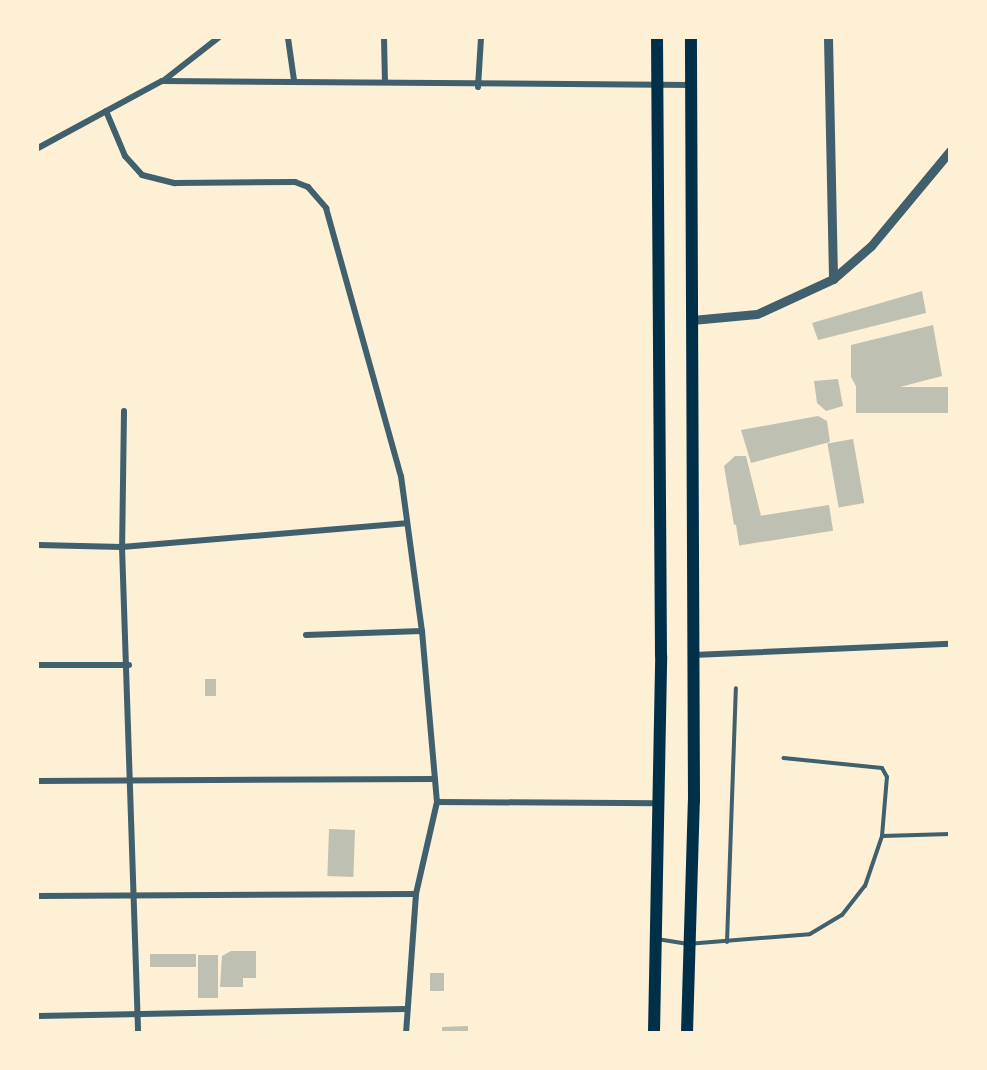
<!DOCTYPE html>
<html>
<head>
<meta charset="utf-8">
<style>
	body { margin:0 }
	#map { position:relative; width:987px; height:1070px; overflow:hidden; background:#fdf0d5; font-family:Mulish,sans-serif }
	div>[style] { position:absolute }
	.building>* { inset:0; background:#bec0b2; transform-origin:0 0 }
	.service>* { height:4px; margin:-2px; padding:0 2px; transform-origin:2px; border-radius:2px; background:#3f606c }
	.minor>* { height:6px; margin:-3px; padding:0 3px; transform-origin:3px; border-radius:3px; background:#3f606c }
	.tertiary>* { height:9px; margin:-4.5px; padding:0 4.5px; transform-origin:4.5px; border-radius:4.5px; background:#3f606c }
	.primary>* { height:12px; margin:-6px; padding:0 6px; transform-origin:6px; border-radius:6px; background:#003049 }
	span { translate:-50% -50%; white-space:nowrap; text-align:center; line-height:1.15; -webkit-text-stroke:4.5px #fdf0d5; paint-order:stroke }
	.frame { position:absolute; inset:0; border:39px solid #fdf0d5; pointer-events:none }
</style>
</head>
<body>
<div id="map">
	<div class="building">
		<div style="clip-path:polygon(922px 291px,926px 313px,818px 340px,812px 323px)"></div>
		<div style="clip-path:polygon(933px 325px,942px 376px,862px 397px,851px 377px,851px 345px)"></div>
		<div style="clip-path:polygon(838px 379px,843px 406px,826px 411px,817px 403px,814px 381px)"></div>
		<div style="left:950px;top:387px;width:26px;height:94px;rotate:90deg"></div>
		<div style="clip-path:polygon(818px 416px,827px 421px,830px 442px,751px 463px,741px 430px)"></div>
		<div style="left:853px;top:439px;width:65px;height:26px;rotate:80deg"></div>
		<div style="clip-path:polygon(735px 456px,746px 456px,761px 516px,734px 525px,724px 466px)"></div>
		<div style="left:829px;top:505px;width:26px;height:95px;rotate:81deg"></div>
		<div style="left:205px;top:679px;width:11px;height:17px"></div>
		<div style="left:355px;top:830px;width:47px;height:26px;rotate:92deg"></div>
		<div style="clip-path:polygon(231px 951px,256px 951px,256px 978px,243px 978px,243px 987px,220px 987px,222px 956px)"></div>
		<div style="left:150px;top:954px;width:46px;height:13px"></div>
		<div style="left:198px;top:955px;width:20px;height:43px"></div>
		<div style="left:430px;top:973px;width:14px;height:18px"></div>
		<div style="clip-path:polygon(468px 1026px,468px 1032px,442px 1032px,442px 1027px)"></div>
	</div>
	<div class="service">
		<div style="left:882px;top:836px;width:68px;rotate:-1.7deg"></div>
		<div style="left:657px;top:939px;width:30px;rotate:9deg"></div>
		<div style="left:687px;top:944px;width:123px;rotate:-4.6deg"></div>
		<div style="left:810px;top:934px;width:37px;rotate:-31deg"></div>
		<div style="left:842px;top:915px;width:37px;rotate:-52deg"></div>
		<div style="left:865px;top:886px;width:53px;rotate:-71.2deg"></div>
		<div style="left:882px;top:836px;width:59px;rotate:-85.2deg"></div>
		<div style="left:887px;top:777px;width:10px;rotate:-119deg"></div>
		<div style="left:882px;top:768px;width:99px;rotate:-174.2deg"></div>
		<div style="left:727px;top:942px;width:254px;rotate:-88deg"></div>
	</div>
	<div class="minor">
		<div style="left:288px;top:38px;width:42px;rotate:81.9deg"></div>
		<div style="left:384px;top:38px;width:43px;rotate:88.7deg"></div>
		<div style="left:163px;top:81px;width:70px;rotate:-38deg"></div>
		<div style="left:478px;top:87px;width:49px;rotate:-86.5deg"></div>
		<div style="left:106px;top:111px;width:49px;rotate:67.1deg"></div>
		<div style="left:125px;top:156px;width:25px;rotate:48deg"></div>
		<div style="left:142px;top:175px;width:34px;rotate:14deg"></div>
		<div style="left:175px;top:183px;width:120px;rotate:-0.5deg"></div>
		<div style="left:295px;top:182px;width:14px;rotate:21deg"></div>
		<div style="left:308px;top:187px;width:28px;rotate:49deg"></div>
		<div style="left:326px;top:208px;width:278px;rotate:74.4deg"></div>
		<div style="left:401px;top:476px;width:156px;rotate:82.3deg"></div>
		<div style="left:422px;top:631px;width:172px;rotate:85deg"></div>
		<div style="left:437px;top:802px;width:94px;rotate:102.9deg"></div>
		<div style="left:416px;top:894px;width:138px;rotate:94.1deg"></div>
		<div style="left:38px;top:148px;width:141px;rotate:-28.4deg"></div>
		<div style="left:162px;top:81px;width:529px;rotate:0.43deg"></div>
		<div style="left:124px;top:411px;width:136px;rotate:90.8deg"></div>
		<div style="left:122px;top:547px;width:485px;rotate:88.1deg"></div>
		<div style="left:38px;top:545px;width:84px;rotate:1.4deg"></div>
		<div style="left:122px;top:547px;width:285px;rotate:-4.8deg"></div>
		<div style="left:306px;top:635px;width:116px;rotate:-2deg"></div>
		<div style="left:693px;top:655px;width:257px;rotate:-2.5deg"></div>
		<div style="left:38px;top:665px;width:91px"></div>
		<div style="left:38px;top:781px;width:397px;rotate:-0.3deg"></div>
		<div style="left:437px;top:802px;width:221px;rotate:0.3deg"></div>
		<div style="left:38px;top:896px;width:378px;rotate:-0.3deg"></div>
		<div style="left:38px;top:1016px;width:368px;rotate:-1.1deg"></div>
	</div>
	<div class="tertiary">
		<div style="left:828px;top:38px;width:241px;rotate:88.8deg"></div>
		<div style="left:692px;top:320px;width:65px;rotate:-5.3deg"></div>
		<div style="left:757px;top:314px;width:84px;rotate:-24.7deg"></div>
		<div style="left:833px;top:279px;width:50px;rotate:-41deg"></div>
		<div style="left:871px;top:246px;width:124px;rotate:-50.3deg"></div>
	</div>
	<div class="primary">
		<div style="left:654px;top:1032px;width:376px;rotate:-88.9deg"></div>
		<div style="left:661px;top:656px;width:618px;rotate:-90.37deg"></div>
		<div style="left:687px;top:1032px;width:231px;rotate:-88.3deg"></div>
		<div style="left:694px;top:801px;width:763px;rotate:-90.23deg"></div>
	</div>
	<div class="frame"></div>
</div>
</body>
</html>
